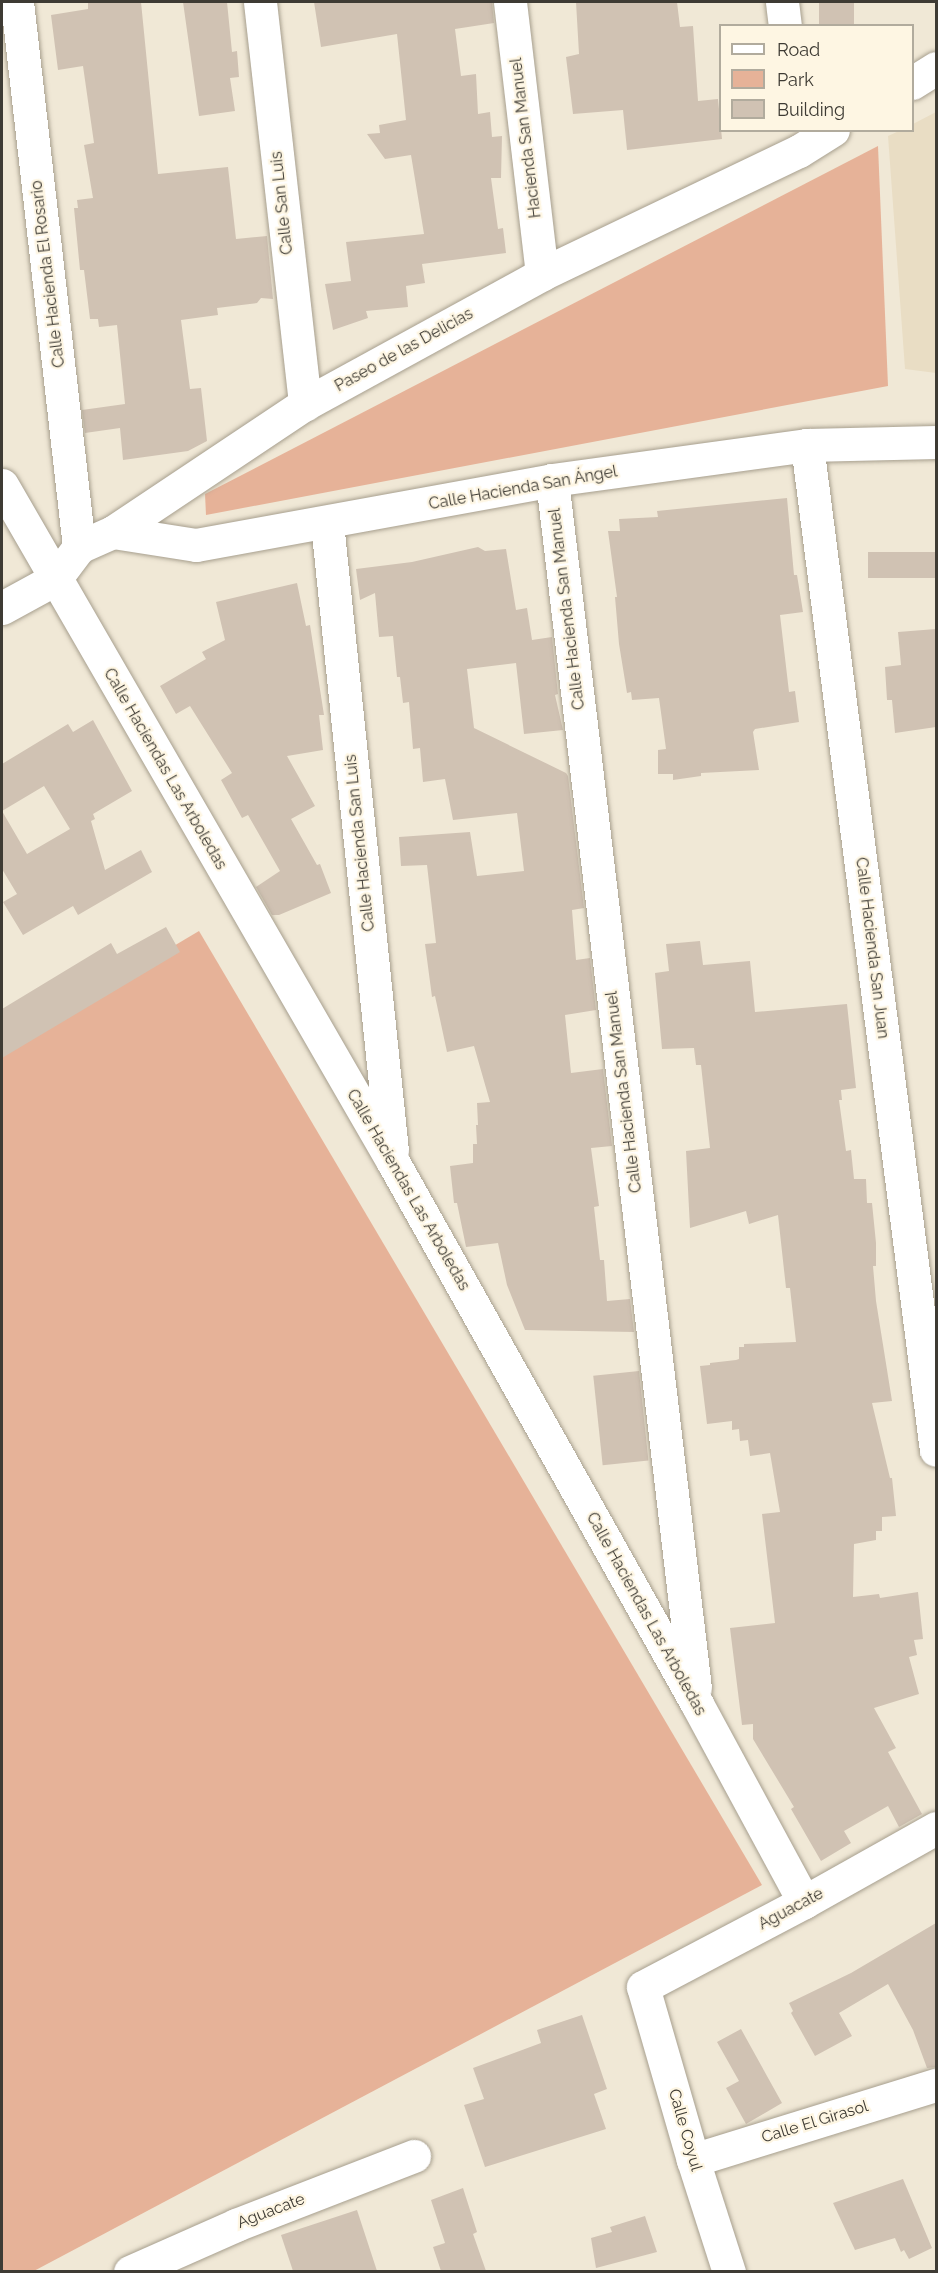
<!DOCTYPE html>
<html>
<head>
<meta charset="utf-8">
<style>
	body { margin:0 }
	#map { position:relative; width:938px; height:2273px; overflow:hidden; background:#f0e8d6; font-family:Raleway,sans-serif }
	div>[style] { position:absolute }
	.built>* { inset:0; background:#e9ddc4 }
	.green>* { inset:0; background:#e6b298 }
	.building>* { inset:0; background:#d0c2b3; transform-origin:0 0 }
	.roads { filter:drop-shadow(0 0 2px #a79f8e) drop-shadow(0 0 2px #a79f8e) }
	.street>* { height:33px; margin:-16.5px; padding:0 16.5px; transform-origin:16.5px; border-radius:16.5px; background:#fff }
	.secondary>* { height:33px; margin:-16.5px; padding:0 16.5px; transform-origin:16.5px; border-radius:16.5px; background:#fff }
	span { translate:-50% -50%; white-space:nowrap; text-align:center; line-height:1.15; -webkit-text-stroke:4.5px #fef6e3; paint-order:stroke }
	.street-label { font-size:16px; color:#3e3b34 }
	.frame { position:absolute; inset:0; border:3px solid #3e3b34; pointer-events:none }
	.legend { position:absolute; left:719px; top:24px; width:195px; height:108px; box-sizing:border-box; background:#fef6e3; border:2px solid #b1ab9d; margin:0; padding:8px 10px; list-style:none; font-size:18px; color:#3e3b34 }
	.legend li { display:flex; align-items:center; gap:12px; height:30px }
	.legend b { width:30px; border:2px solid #b1ab9d }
</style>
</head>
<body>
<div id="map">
	<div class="built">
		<div style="clip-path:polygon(936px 112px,936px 373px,905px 369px,888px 136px,899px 131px,912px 130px,913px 124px)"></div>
	</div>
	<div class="green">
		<div style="clip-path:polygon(878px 146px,888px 386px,206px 515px,205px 494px)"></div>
		<div style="clip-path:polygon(199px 931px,762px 1885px,32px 2272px,2px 2271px,2px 1048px)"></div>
	</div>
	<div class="building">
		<div style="clip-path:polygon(88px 2px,141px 2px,158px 174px,228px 167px,236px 239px,267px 236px,273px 299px,261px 298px,257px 303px,217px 308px,218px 315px,181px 320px,190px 389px,201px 388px,207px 441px,188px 451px,123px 460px,120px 428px,85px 433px,82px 410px,125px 404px,117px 325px,99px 327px,98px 319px,90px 319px,84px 270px,80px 270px,74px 208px,78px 208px,77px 200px,93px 198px,84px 145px,94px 143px,83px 66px,58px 70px,51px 15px,88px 9px)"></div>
		<div style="clip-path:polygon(183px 2px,227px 2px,232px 52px,237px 51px,239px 77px,230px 78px,235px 111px,199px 116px)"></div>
		<div style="clip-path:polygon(314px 2px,492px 2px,494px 23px,455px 29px,461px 76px,476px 74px,478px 114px,490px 112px,492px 137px,502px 136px,501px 178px,491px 178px,498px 229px,503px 228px,506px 253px,422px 264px,425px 283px,406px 286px,408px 307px,366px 311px,368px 318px,333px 330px,325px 284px,351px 281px,346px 242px,424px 234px,411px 155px,385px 159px,367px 134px,380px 133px,379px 125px,406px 120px,397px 34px,321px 47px)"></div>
		<div style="clip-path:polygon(576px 2px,677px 2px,680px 27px,693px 26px,698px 101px,718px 99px,722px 139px,627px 150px,623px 110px,573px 114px,566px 57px,579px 54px)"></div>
		<div style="left:819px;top:2px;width:35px;height:24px"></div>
		<div style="clip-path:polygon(787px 498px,794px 575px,797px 575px,803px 612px,780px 615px,789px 692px,795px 691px,799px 722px,755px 729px,753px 732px,759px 770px,701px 773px,701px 776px,673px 780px,673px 774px,658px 774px,658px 750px,666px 749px,659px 698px,632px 700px,631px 692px,627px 693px,619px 644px,615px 597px,617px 597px,608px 531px,620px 531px,619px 519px,658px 517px,657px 511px)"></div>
		<div style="clip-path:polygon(478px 547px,485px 551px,506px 549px,516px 610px,527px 608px,532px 640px,552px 637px,558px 694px,555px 695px,563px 730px,524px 734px,516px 663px,467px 669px,474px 728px,566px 773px,568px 776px,584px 908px,572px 910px,576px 960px,590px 958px,596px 1010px,565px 1015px,571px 1073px,603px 1069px,612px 1146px,591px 1148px,599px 1206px,594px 1207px,600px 1260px,604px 1260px,607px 1301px,630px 1299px,634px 1332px,525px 1330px,507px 1285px,498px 1243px,466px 1247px,457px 1203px,454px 1203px,450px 1166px,473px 1163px,473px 1144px,477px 1144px,476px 1125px,478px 1125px,477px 1103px,490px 1102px,474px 1046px,447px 1052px,435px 996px,432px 997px,425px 944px,436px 943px,427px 865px,401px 866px,399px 837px,470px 832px,477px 876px,524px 871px,517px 813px,453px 820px,445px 779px,423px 782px,420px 748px,413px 749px,409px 702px,403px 703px,400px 677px,397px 677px,393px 636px,379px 637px,375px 593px,360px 600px,356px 569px,412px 562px)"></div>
		<div style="left:936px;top:552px;width:26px;height:68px;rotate:90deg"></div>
		<div style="clip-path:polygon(297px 583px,306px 626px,310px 625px,324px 715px,319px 715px,323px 750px,287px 756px,315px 806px,291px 819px,317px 865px,320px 864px,331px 893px,279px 915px,272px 915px,256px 887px,280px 871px,248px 815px,242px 818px,221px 780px,232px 773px,190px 706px,176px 714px,160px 686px,206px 659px,202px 652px,225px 640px,216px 602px)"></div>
		<div style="clip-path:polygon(936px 629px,936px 727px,895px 733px,892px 700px,887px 700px,885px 667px,901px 665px,898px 632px)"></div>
		<div style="clip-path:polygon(evenodd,93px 720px,132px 791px,93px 814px,95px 819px,91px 821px,105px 870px,141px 850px,152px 872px,78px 915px,73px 906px,23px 935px,3px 902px,17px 894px,2px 869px,2px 764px,68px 724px,73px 732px,93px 720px,44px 786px,70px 829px,27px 854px,2px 811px,44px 786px)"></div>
		<div style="clip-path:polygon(166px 927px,180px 952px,2px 1058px,2px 1009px,111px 943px,117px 954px)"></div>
		<div style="clip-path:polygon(700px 941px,703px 965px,750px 961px,755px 1012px,847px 1004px,856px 1088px,841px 1090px,842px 1100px,839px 1100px,846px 1151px,851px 1150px,854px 1179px,866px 1179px,867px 1203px,872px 1203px,876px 1243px,876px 1266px,873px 1266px,876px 1301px,892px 1401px,872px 1403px,890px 1478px,892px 1478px,896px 1516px,882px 1517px,882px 1531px,876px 1531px,876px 1540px,854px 1544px,853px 1597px,879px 1594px,880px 1598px,918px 1592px,923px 1639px,914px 1640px,917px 1655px,909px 1657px,919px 1694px,874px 1708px,896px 1748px,888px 1752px,922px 1814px,899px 1827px,888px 1806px,844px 1831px,851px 1843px,821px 1861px,791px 1809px,794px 1807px,753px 1739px,753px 1724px,742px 1725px,730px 1628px,775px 1623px,762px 1514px,780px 1512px,770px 1453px,750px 1456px,748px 1440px,740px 1441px,739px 1429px,732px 1430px,732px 1421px,707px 1424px,700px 1366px,710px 1365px,710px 1363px,736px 1360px,739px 1359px,739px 1347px,744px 1347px,744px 1344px,796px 1342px,790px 1288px,786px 1288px,778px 1215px,749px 1224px,746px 1211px,690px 1228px,686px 1151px,710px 1148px,701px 1065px,696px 1065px,694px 1048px,662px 1049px,655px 973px,669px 971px,666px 944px)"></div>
		<div style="left:639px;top:1371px;width:90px;height:46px;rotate:84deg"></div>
		<div style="clip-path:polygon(936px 1923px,936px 2067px,927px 2068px,913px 2030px,888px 1984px,839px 2013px,852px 2036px,815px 2056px,791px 2013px,793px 2011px,789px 2003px,851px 1973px)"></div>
		<div style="clip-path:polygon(582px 2015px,607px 2089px,594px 2094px,606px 2129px,485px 2167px,464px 2105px,484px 2099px,473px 2068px,541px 2043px,537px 2030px)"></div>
		<div style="clip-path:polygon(741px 2029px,782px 2103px,746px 2124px,726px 2088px,739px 2081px,717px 2042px)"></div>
		<div style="clip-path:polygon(903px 2179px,932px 2248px,909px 2259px,904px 2250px,901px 2252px,895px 2238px,855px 2250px,833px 2203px)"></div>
		<div style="clip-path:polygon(463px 2188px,477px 2232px,473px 2234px,486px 2271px,441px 2271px,433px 2247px,445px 2243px,431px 2200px)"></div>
		<div style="clip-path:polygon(357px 2210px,377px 2271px,293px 2271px,281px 2235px)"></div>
		<div style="clip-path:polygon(645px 2216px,657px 2252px,596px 2268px,591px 2238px,612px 2232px,610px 2227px)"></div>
	</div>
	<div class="roads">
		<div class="street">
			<div style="left:17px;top:2px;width:549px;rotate:83.51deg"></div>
			<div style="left:260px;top:2px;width:405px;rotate:83.6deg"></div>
			<div style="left:510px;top:2px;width:274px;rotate:83.3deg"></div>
			<div style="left:782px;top:2px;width:24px;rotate:83deg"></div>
			<div style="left:807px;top:445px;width:1013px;rotate:82.69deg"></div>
			<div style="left:552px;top:480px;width:1216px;rotate:83.25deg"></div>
			<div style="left:2px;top:485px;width:782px;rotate:59.99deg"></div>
			<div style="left:393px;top:1162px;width:621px;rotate:60.71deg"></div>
			<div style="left:697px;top:1704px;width:225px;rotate:61.6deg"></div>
			<div style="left:327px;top:523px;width:631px;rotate:84.09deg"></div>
			<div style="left:693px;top:2160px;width:254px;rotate:-17.2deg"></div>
			<div style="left:130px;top:2272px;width:116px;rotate:-23.9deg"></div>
			<div style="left:236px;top:2225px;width:191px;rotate:-21.2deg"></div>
			<div style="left:729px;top:2272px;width:118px;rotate:-107.8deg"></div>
			<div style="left:693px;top:2160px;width:180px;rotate:-106.1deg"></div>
			<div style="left:643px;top:1987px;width:182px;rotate:-27.8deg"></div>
			<div style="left:804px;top:1902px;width:151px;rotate:-29.3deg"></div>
		</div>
		<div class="secondary">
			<div style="left:912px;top:83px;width:28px;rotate:-32deg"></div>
			<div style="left:113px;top:532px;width:84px;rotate:8.9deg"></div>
			<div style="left:196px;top:545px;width:362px;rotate:-10.3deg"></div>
			<div style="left:552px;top:480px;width:257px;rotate:-7.8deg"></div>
			<div style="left:807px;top:445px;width:129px;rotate:-1.3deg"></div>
			<div style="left:2px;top:608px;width:60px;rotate:-28.7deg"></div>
			<div style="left:55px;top:579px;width:40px;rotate:-53deg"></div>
			<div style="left:79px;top:547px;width:37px;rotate:-24deg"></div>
			<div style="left:113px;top:532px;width:231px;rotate:-33.7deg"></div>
			<div style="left:305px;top:404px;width:270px;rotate:-28.7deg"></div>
			<div style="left:542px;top:274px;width:285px;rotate:-25.6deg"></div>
			<div style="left:799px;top:151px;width:40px;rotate:-32deg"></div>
		</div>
	</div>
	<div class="street-label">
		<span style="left:526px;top:138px;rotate:-97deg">Hacienda San Manuel</span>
		<span style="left:282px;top:203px;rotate:-96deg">Calle San Luis</span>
		<span style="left:48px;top:274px;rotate:-97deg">Calle Hacienda El Rosario</span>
		<span style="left:404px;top:350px;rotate:-29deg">Paseo de las Delicias</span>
		<span style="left:523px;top:488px;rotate:-10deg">Calle Hacienda San Ángel</span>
		<span style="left:567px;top:609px;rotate:-97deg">Calle Hacienda San Manuel</span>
		<span style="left:165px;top:769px;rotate:60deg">Calle Haciendas Las Arboledas</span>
		<span style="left:360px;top:843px;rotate:-96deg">Calle Hacienda San Luis</span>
		<span style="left:872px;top:948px;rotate:83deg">Calle Hacienda San Juan</span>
		<span style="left:624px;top:1092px;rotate:-97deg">Calle Hacienda San Manuel</span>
		<span style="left:408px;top:1190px;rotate:60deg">Calle Haciendas Las Arboledas</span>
		<span style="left:646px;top:1614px;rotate:61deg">Calle Haciendas Las Arboledas</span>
		<span style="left:791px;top:1909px;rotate:-28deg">Aguacate</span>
		<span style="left:815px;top:2122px;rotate:-17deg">Calle El Girasol</span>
		<span style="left:685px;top:2130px;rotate:74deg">Calle Coyul</span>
		<span style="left:271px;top:2211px;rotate:-21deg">Aguacate</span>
	</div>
	<div class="frame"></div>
	<ul class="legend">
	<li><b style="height:8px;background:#fff"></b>Road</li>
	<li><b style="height:16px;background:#e6b298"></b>Park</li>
	<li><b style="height:16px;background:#d0c2b3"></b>Building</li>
	</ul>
</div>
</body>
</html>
